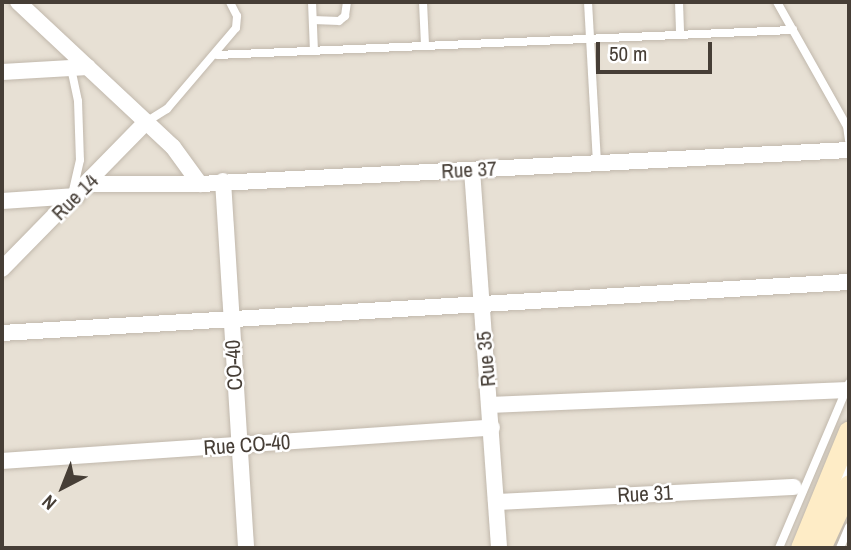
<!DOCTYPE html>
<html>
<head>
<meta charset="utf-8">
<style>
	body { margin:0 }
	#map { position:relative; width:851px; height:550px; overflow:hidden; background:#f3eee6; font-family:"Archivo Narrow",sans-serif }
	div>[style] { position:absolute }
	.residential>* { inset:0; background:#e7e0d4; transform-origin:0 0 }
	.roads { filter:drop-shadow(0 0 2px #c1b8ac) drop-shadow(0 0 2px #c1b8ac) }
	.lane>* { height:8px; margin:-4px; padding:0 4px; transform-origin:4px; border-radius:4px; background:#fff }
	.street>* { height:16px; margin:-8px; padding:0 8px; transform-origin:8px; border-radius:8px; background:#fff }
	.secondary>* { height:21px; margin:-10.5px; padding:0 10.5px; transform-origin:10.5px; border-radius:10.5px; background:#feecc6 }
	span { translate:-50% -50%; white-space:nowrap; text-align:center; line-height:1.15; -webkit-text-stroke:5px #fff; paint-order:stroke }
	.street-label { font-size:21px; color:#463e36 }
	.frame { position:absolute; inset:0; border:4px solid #463e36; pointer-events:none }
	.north { position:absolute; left:28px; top:452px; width:70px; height:70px; -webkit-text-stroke:5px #fff; paint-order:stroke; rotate:222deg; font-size:19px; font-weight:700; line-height:28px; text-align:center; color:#463e36 }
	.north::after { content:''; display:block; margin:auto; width:24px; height:32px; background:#463e36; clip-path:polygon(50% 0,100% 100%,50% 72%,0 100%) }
	.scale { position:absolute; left:596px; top:42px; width:116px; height:32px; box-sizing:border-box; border:4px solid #463e36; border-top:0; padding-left:9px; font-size:21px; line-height:24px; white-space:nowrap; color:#463e36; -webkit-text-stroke:5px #fff; paint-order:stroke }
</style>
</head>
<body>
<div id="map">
	<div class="residential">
		<div style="left:2px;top:2px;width:847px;height:546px"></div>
	</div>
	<div class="roads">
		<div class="lane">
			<div style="left:312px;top:2px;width:49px;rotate:87.7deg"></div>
			<div style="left:423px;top:2px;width:43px;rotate:87.3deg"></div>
			<div style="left:588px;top:2px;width:160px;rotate:86.8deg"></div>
			<div style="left:679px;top:2px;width:33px;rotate:88deg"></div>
			<div style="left:777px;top:2px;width:142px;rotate:60.6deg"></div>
			<div style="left:847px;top:126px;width:14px;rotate:82deg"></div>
			<div style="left:313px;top:20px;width:26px;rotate:2deg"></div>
			<div style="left:339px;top:21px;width:8px;rotate:-40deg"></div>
			<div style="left:345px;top:16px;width:14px;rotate:-82deg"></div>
			<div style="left:217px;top:55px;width:577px;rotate:-2.49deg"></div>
			<div style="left:71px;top:68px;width:34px;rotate:78deg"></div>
			<div style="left:78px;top:101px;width:59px;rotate:88.1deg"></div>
			<div style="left:80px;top:160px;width:35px;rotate:103deg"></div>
			<div style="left:146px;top:122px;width:25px;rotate:-32deg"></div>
			<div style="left:167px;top:109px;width:106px;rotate:-49.6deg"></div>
			<div style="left:236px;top:28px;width:12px;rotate:-85deg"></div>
			<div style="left:237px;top:16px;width:16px;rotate:-117deg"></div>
			<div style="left:839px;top:485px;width:26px;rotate:-67deg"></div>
			<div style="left:779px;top:548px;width:179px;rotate:-67deg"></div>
			<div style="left:840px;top:548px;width:23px;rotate:-67deg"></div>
		</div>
		<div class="street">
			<div style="left:18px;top:2px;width:212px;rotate:43.1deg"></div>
			<div style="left:173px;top:147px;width:46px;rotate:53.9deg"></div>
			<div style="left:2px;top:72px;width:86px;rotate:-3.3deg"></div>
			<div style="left:472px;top:170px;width:379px;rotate:85.9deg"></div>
			<div style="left:223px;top:181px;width:368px;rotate:86.4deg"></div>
			<div style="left:89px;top:184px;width:111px"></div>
			<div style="left:200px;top:184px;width:650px;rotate:-3deg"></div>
			<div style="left:2px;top:201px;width:75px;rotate:-3.8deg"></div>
			<div style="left:2px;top:269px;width:206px;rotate:-45.6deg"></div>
			<div style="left:2px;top:333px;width:849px;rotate:-3.45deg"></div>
			<div style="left:491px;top:405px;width:355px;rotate:-2.4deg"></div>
			<div style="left:2px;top:461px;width:491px;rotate:-3.9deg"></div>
			<div style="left:496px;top:502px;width:298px;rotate:-2.9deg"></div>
		</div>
		<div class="secondary">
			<div style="left:801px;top:548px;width:126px;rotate:-67.7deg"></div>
			<div style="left:820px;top:548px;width:69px;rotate:-65.3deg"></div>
		</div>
	</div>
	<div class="street-label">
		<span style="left:469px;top:170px;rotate:-3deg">Rue 37</span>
		<span style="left:75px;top:197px;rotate:-45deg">Rue 14</span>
		<span style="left:486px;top:359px;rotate:-95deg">Rue 35</span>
		<span style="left:234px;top:365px;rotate:-93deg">CO-40</span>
		<span style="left:247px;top:445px;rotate:-4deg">Rue CO-40</span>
		<span style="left:645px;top:494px;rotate:-3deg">Rue 31</span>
	</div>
	<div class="frame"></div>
	<div class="north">N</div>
	<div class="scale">50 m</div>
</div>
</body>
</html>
